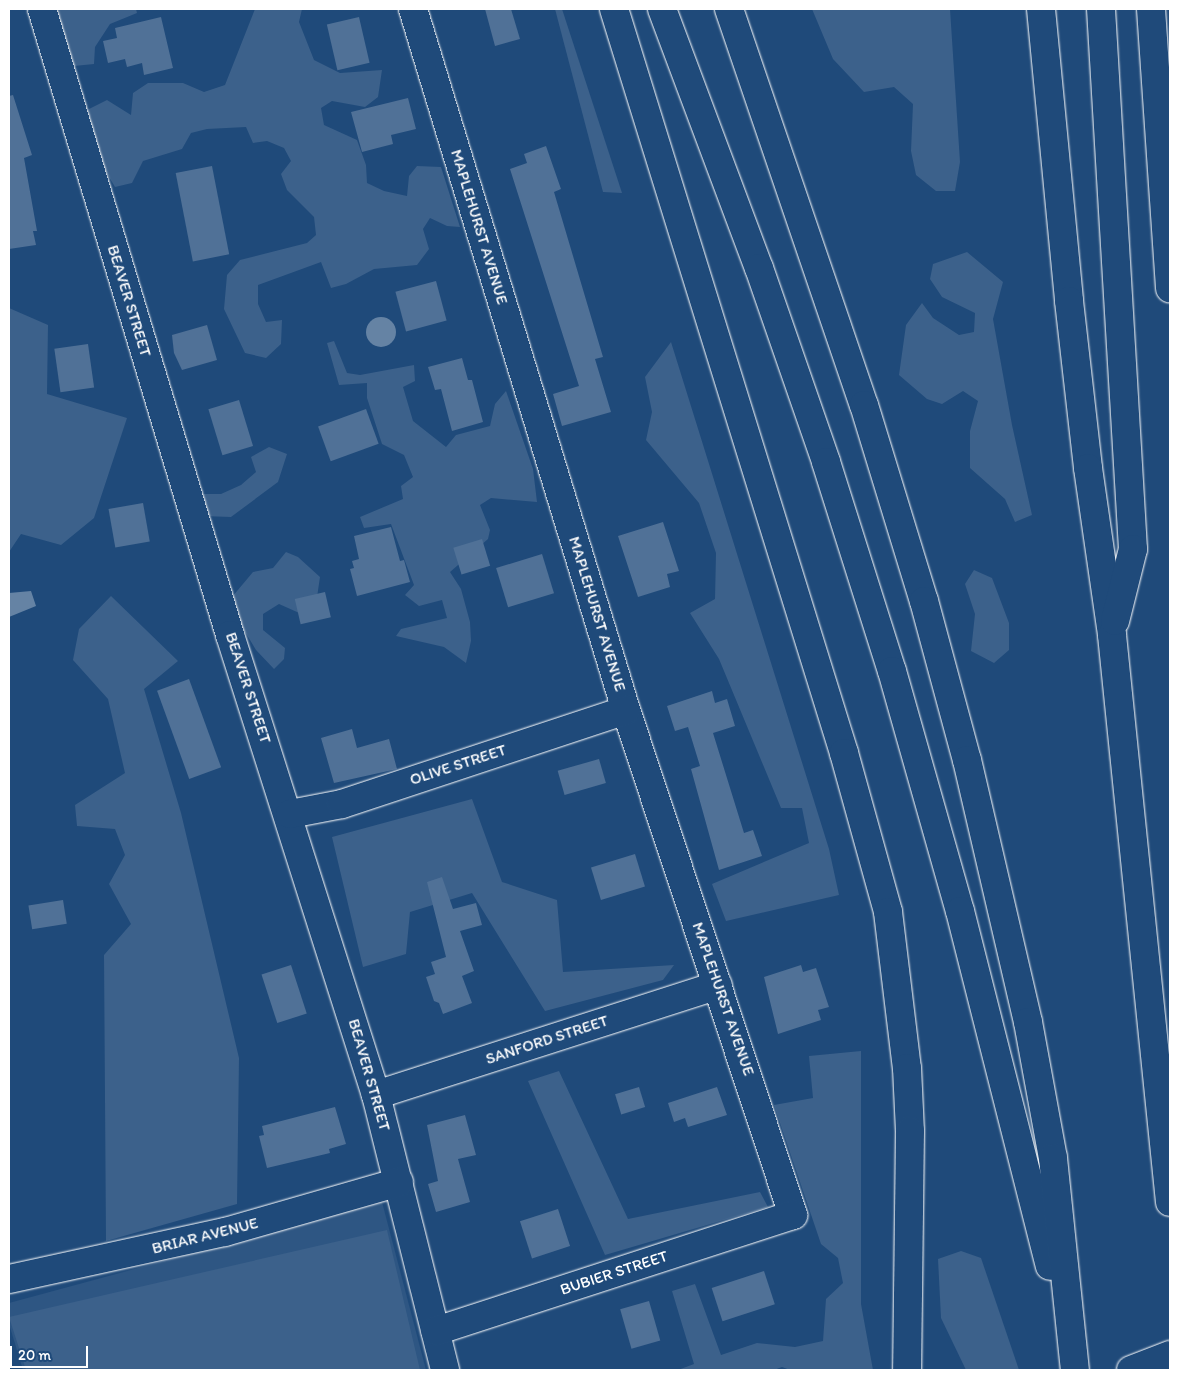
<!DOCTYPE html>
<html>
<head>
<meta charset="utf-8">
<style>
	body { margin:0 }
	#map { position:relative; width:1179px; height:1379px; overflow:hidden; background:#1f4a7a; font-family:Itim,sans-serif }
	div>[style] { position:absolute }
	.built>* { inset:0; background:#2e5683 }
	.green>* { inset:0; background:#3c618b }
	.water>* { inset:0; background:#6583a4 }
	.round { border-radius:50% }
	.building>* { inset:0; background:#507197; transform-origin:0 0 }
	.roads { filter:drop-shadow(0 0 1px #fff) drop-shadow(0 0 1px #fff) }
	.street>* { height:28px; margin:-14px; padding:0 14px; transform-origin:14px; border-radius:14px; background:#1f4a7a }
	.secondary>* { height:28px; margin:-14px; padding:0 14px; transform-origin:14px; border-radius:14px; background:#1f4a7a }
	.highway>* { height:28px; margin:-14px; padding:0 14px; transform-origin:14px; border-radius:14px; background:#1f4a7a }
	span { translate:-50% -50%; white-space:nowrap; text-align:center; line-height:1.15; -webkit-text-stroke:5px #1f4a7a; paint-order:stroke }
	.street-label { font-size:16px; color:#fff }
	.frame { position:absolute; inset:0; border:10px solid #fff; pointer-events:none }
	.scale { position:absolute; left:10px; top:1346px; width:78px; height:22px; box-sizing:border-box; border:2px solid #fff; border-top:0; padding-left:6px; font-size:15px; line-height:18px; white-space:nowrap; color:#fff; -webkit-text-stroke:4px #1f4a7a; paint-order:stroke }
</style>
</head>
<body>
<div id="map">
	<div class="built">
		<div style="clip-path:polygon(382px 1202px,426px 1370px,23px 1370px,9px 1324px,9px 1303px)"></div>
	</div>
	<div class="green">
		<div style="clip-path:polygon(60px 9px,136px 9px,137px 13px,110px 24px,95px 47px,94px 64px,74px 66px,55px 14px)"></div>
		<div style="clip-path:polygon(255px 9px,302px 9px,299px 22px,314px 60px,340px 73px,382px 70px,378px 97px,365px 107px,332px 101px,321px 108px,324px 125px,357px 140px,366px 165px,367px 183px,384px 191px,407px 196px,409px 176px,417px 166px,441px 167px,460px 227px,447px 226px,430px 218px,423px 229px,429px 249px,417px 265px,374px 269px,346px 284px,331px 288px,321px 262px,258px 285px,258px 304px,266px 322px,282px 320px,281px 344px,266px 358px,245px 353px,224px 309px,227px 275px,240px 260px,307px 243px,316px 235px,314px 217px,287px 190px,281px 174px,291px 161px,284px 148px,267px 141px,253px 143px,246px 127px,207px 129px,191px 133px,182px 149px,143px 161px,132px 183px,115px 187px,99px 160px,87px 110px,107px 100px,131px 115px,133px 93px,148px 83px,183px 83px,204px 92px,225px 85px)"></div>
		<div style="clip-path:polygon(555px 9px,562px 9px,622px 193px,603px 192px)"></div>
		<div style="clip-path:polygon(812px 9px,950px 9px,960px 162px,955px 191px,936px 191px,916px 175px,911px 151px,913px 104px,894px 87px,864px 92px,833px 59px)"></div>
		<div style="clip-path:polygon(967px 252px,1003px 282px,993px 319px,1012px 425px,1032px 515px,1015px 522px,1005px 499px,970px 468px,970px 431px,978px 401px,963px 391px,942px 404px,927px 399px,899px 375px,906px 325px,922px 303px,933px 318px,959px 335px,974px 332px,975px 313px,942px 297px,930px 279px,933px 264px)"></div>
		<div style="clip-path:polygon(9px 308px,48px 325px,47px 394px,127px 418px,94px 518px,61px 545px,21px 534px,9px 552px)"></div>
		<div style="clip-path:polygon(334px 341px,347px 373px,360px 375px,414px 365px,415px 381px,403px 387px,413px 421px,446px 447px,456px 435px,490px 426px,495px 404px,506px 391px,533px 469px,537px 502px,491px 498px,480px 505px,490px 530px,488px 539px,450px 572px,461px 589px,470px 622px,471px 641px,466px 663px,444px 647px,396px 636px,401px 629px,447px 618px,442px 600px,419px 606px,405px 595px,414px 585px,391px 524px,364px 528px,360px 517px,403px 499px,401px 486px,413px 477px,404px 455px,382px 444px,367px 398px,367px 383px,339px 385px,327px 343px)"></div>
		<div style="clip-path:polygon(671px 342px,829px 849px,839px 895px,726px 921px,712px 884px,809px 843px,802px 808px,781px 808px,719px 659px,690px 613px,715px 599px,716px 553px,699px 503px,646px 440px,652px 412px,645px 377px)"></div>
		<div style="clip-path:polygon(269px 447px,287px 454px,278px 482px,231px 517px,203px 516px,200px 494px,221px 494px,241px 485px,256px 472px,251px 457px)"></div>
		<div style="clip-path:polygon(286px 552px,298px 557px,320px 577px,316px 604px,306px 616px,279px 604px,263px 614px,263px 630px,285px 648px,284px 659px,274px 669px,256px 650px,241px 625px,232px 597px,253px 572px,273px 568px)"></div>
		<div style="clip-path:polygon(974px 570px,992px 578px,1009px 623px,1009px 650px,994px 663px,971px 651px,975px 614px,965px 584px)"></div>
		<div style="clip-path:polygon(111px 596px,178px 661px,144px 689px,181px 813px,239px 1058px,237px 1204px,106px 1241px,104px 955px,131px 924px,109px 884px,125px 855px,115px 829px,77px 826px,75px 805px,125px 773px,108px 699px,73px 660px,79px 629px)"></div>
		<div style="clip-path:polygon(472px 799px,502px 882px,557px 900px,563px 972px,674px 965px,663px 980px,545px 1011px,472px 893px,410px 912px,406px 954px,363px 967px,332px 837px)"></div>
		<div style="clip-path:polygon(861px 1051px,861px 1304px,873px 1370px,790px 1370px,782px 1367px,774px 1370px,678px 1370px,694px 1364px,672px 1291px,695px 1284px,721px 1355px,757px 1343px,795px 1347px,823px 1341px,826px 1299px,843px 1283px,838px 1258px,821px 1244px,774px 1105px,813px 1098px,809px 1056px)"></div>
		<div style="clip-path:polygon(559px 1071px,628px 1219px,760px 1192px,768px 1207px,605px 1255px,528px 1081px)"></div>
		<div style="clip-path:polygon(387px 1230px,420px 1370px,26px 1370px,9px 1317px)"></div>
		<div style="clip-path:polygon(961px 1251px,981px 1258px,1019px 1370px,966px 1370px,941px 1318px,938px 1259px)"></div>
	</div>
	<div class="water">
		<div class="round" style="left:366px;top:317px;width:30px;height:30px"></div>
		<div style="clip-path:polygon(31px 591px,36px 606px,9px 617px,9px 593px)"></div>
	</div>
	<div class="building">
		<div style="clip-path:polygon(485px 9px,511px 9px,520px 39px,495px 46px)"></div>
		<div style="clip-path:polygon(161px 17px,173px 68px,144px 75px,142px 63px,127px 67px,125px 59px,108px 63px,103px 41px,117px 38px,115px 28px)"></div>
		<div style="left:359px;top:17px;width:47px;height:33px;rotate:77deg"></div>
		<div style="clip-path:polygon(13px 95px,32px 155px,24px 158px,37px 231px,33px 231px,36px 245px,9px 249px,9px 96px)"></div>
		<div style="clip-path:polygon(408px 98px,416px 129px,391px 135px,393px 144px,362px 152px,351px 112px)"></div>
		<div style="clip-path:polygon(546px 146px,561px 189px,554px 192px,603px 357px,595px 359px,611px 412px,562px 426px,553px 394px,579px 386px,510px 169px,527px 163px,524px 154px)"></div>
		<div style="left:212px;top:166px;width:90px;height:37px;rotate:79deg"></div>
		<div style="left:436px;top:281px;width:41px;height:42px;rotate:75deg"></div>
		<div style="clip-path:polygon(207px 325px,217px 360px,182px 370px,174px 353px,172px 335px)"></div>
		<div style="left:88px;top:344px;width:44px;height:34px;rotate:82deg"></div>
		<div style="clip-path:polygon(462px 358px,468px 380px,472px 380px,483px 422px,452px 431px,441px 389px,435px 390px,428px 367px)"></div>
		<div style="left:239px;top:400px;width:48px;height:32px;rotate:73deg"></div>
		<div style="left:366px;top:409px;width:37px;height:51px;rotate:70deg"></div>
		<div style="left:143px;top:503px;width:39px;height:35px;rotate:80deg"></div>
		<div style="clip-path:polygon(663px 522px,679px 571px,667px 574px,670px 587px,638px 597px,618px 536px)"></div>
		<div style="clip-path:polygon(391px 527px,400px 561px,404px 560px,410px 582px,357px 596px,350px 569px,354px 568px,352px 561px,359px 559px,354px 536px)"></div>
		<div style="left:482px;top:539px;width:28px;height:30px;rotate:73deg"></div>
		<div style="left:542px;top:554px;width:41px;height:48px;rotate:73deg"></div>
		<div style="left:325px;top:592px;width:26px;height:31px;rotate:77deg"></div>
		<div style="left:189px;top:679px;width:94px;height:34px;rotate:70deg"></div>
		<div style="clip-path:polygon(712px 691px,715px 703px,727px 699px,735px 726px,713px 733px,744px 833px,753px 830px,762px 856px,719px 870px,691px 769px,700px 766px,688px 727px,675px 731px,667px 706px)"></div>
		<div style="clip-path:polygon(352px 729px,357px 748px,389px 739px,397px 769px,334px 783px,321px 738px)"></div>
		<div style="left:599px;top:759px;width:25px;height:43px;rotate:74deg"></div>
		<div style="left:635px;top:854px;width:34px;height:46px;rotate:73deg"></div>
		<div style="clip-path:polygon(442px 877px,453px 909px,476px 903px,482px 925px,460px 931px,474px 971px,462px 976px,472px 1003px,443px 1014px,439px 1003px,434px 1001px,426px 977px,435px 974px,431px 962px,446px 957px,427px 882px)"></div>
		<div style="left:63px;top:900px;width:24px;height:35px;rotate:81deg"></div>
		<div style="left:291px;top:965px;width:51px;height:31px;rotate:72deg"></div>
		<div style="clip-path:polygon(801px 965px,803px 972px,816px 968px,829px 1007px,818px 1010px,821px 1020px,778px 1034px,764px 977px)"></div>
		<div style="left:639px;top:1087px;width:21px;height:25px;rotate:73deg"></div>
		<div style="clip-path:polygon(717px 1087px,727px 1115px,688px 1127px,685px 1118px,674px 1122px,668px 1103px)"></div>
		<div style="clip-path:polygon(335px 1107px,346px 1144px,329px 1149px,330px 1153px,267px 1168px,259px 1136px,264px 1135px,262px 1126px)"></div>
		<div style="clip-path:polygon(465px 1115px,476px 1155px,458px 1159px,470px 1202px,436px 1212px,428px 1184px,438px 1181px,427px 1125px)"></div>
		<div style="left:558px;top:1209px;width:39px;height:40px;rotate:72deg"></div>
		<div style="left:764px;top:1271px;width:35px;height:55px;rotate:72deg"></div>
		<div style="left:649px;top:1301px;width:41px;height:30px;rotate:74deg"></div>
	</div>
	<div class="roads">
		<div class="street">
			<div style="left:42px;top:9px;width:654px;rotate:73.28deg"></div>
			<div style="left:230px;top:635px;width:483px;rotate:72.4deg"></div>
			<div style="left:376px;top:1095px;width:284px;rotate:75.9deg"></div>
			<div style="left:413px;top:9px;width:733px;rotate:73.1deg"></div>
			<div style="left:626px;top:710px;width:532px;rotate:71.7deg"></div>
			<div style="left:793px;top:1215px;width:376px;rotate:162deg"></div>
			<div style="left:290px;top:814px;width:53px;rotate:-10.9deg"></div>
			<div style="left:342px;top:804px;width:299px;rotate:-18.3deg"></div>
			<div style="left:376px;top:1095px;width:359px;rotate:-17.8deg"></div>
			<div style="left:9px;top:1279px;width:221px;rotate:-12.3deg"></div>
			<div style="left:225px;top:1232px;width:181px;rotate:-16deg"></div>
		</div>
		<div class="secondary">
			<div style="left:1131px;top:1370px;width:42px;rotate:-21deg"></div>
		</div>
		<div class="highway">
			<div style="left:614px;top:9px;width:779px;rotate:72.82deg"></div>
			<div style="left:844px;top:753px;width:165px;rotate:74.5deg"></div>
			<div style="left:888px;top:912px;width:157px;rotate:83.1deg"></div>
			<div style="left:907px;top:1068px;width:63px;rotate:87.3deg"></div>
			<div style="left:910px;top:1131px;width:239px;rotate:90.7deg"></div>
			<div style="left:662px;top:9px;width:277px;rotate:69.5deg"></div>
			<div style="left:759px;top:268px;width:205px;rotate:70.9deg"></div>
			<div style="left:826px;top:462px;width:219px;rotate:72.5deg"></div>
			<div style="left:892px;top:671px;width:249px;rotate:74.2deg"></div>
			<div style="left:960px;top:911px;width:366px;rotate:75.8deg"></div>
			<div style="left:729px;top:9px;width:418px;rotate:71.2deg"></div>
			<div style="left:864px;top:405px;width:205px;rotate:73deg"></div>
			<div style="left:924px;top:601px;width:165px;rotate:74.9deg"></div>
			<div style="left:967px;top:760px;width:269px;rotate:76.9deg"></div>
			<div style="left:1028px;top:1022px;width:138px;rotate:79.6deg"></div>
			<div style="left:1053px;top:1158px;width:213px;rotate:84.1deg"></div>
			<div style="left:1041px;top:9px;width:293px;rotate:84.5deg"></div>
			<div style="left:1069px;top:301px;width:168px;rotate:83.5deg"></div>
			<div style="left:1088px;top:468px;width:169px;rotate:81.8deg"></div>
			<div style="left:1112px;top:635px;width:570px;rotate:84.16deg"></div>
			<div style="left:1101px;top:9px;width:541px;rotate:86.61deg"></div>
			<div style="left:1133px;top:549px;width:74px;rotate:104deg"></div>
			<div style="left:1151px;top:9px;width:280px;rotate:86.1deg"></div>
		</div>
	</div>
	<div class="street-label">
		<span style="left:479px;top:227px;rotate:73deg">MAPLEHURST AVENUE</span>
		<span style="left:129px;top:301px;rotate:73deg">BEAVER STREET</span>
		<span style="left:597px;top:614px;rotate:73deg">MAPLEHURST AVENUE</span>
		<span style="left:248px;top:688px;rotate:72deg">BEAVER STREET</span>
		<span style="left:458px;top:765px;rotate:-18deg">OLIVE STREET</span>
		<span style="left:723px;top:999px;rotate:71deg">MAPLEHURST AVENUE</span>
		<span style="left:547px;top:1040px;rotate:-18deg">SANFORD STREET</span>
		<span style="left:369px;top:1075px;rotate:74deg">BEAVER STREET</span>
		<span style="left:205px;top:1236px;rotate:-14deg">BRIAR AVENUE</span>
		<span style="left:614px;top:1273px;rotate:-18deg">BUBIER STREET</span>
	</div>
	<div class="frame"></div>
	<div class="scale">20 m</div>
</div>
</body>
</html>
